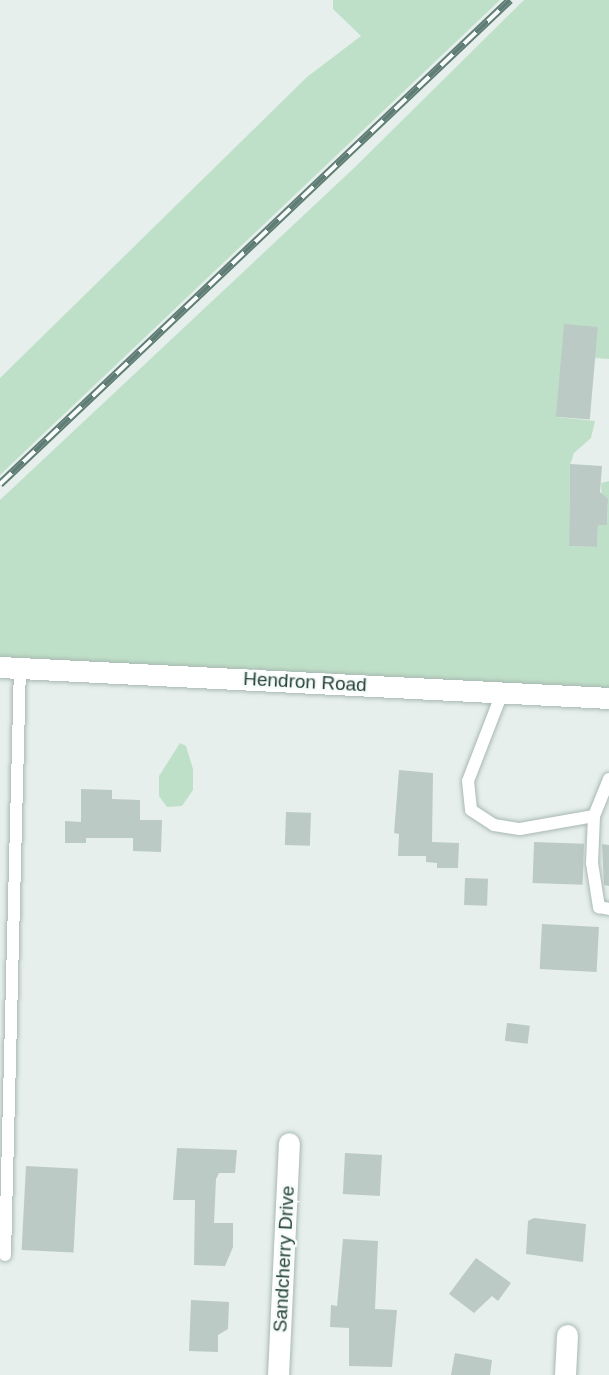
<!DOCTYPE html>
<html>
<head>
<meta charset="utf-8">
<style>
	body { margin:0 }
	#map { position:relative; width:609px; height:1375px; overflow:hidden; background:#e6efeb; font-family:Arial,sans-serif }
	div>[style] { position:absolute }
	.green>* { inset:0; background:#bfe0c8 }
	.building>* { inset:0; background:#bbcac4; transform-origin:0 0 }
	.roads { filter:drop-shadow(0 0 2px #a8b8b2) drop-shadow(0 0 2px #a8b8b2) }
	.lane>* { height:12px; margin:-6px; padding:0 6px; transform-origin:6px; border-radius:6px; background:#fff }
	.street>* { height:21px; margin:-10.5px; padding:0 10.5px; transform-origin:10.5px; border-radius:10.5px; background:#fff }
	.secondary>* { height:21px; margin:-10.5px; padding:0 10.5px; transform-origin:10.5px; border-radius:10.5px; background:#fff }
	.rail>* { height:8px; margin-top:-4px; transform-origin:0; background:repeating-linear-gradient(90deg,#f7fbf9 0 16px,#5f7d75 0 32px); box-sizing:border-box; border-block:2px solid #5f7d75 }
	span { translate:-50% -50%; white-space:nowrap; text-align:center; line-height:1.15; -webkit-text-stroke:5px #f7fbf9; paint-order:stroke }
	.street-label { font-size:19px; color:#24423a }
</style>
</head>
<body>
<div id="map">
	<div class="green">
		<div style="clip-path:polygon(333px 0,500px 0,0 475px,0 378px,307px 77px,361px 36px,333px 9px)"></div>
		<div style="clip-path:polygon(524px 0,609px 0,609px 359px,595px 358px,557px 417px,595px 421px,591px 438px,574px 453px,570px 465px,569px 546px,597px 547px,598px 525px,607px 525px,608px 504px,602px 503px,601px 483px,609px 481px,609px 689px,0 657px,0 500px,354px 168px)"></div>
		<div style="clip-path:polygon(180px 743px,186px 746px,193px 769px,193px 790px,182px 806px,167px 807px,159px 796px,159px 776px)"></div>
	</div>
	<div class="building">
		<div style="left:564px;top:324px;width:34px;height:93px;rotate:5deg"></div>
		<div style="clip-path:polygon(570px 464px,602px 466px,600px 492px,608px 499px,607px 525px,598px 525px,597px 547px,569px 546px)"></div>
		<div style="clip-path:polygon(399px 770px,433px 773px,432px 842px,459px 843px,458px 868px,437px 868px,437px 863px,426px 862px,426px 856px,398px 856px,399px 834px,394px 833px)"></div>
		<div style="clip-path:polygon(81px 789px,112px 790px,112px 799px,140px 800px,140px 820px,162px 820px,161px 852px,133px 851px,133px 838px,86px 838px,86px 843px,65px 843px,65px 821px,81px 822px)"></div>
		<div style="left:286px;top:812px;width:25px;height:33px;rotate:2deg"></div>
		<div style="left:534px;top:842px;width:50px;height:41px;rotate:2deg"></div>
		<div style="clip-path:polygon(602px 844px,609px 845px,609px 886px,604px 885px)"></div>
		<div style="left:465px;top:878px;width:23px;height:27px;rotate:2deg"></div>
		<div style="left:542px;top:924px;width:57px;height:45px;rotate:3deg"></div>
		<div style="left:507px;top:1023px;width:23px;height:18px;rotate:7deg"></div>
		<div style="clip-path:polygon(177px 1148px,237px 1150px,235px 1173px,219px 1173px,216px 1179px,214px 1223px,233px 1223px,233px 1247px,225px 1266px,194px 1265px,195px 1200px,173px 1200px)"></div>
		<div style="left:345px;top:1153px;width:37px;height:41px;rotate:3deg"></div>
		<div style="left:26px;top:1166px;width:52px;height:84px;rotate:3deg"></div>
		<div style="clip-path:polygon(534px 1218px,586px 1224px,583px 1262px,526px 1254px,528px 1221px)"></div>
		<div style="clip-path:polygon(343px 1239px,378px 1241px,375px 1309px,397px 1310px,392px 1367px,349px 1366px,349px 1328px,330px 1327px,331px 1305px,337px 1306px)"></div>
		<div style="clip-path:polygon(476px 1258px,511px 1283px,498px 1301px,492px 1296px,474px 1313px,449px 1294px)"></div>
		<div style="clip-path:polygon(191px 1300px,229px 1302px,228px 1329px,218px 1335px,218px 1352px,189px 1351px)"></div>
		<div style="clip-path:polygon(455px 1353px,492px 1360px,490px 1375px,451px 1375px)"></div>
	</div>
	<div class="roads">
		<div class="lane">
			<div style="left:502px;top:693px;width:94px;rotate:111.1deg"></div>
			<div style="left:468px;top:781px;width:29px;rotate:84deg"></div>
			<div style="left:471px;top:810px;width:27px;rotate:33deg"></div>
			<div style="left:494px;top:825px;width:26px;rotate:9deg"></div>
			<div style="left:520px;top:829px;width:75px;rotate:-10deg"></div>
			<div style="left:609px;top:779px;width:40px;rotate:112deg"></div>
			<div style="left:594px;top:816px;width:47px;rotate:92.4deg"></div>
			<div style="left:592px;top:863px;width:45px;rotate:81deg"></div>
			<div style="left:599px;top:907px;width:10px;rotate:11deg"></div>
			<div style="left:5px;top:1255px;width:588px;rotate:-88.54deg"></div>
		</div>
		<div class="street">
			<div style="left:278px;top:1375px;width:232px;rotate:-87.3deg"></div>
			<div style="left:565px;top:1375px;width:40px;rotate:-87.1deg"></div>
		</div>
		<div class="secondary">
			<div style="left:0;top:667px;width:610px;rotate:2.91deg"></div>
		</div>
	</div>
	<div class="rail">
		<div style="left:0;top:484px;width:703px;rotate:-43.5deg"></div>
	</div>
	<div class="street-label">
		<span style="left:305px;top:682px;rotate:3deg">Hendron Road</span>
		<span style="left:284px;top:1259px;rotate:-87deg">Sandcherry Drive</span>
	</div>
</div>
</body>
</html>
